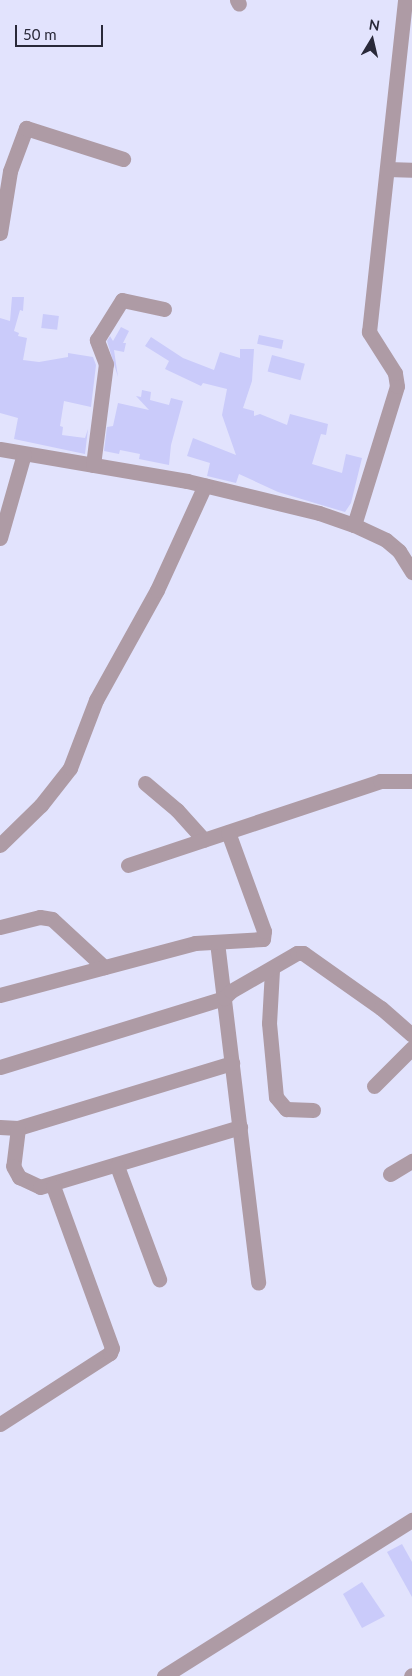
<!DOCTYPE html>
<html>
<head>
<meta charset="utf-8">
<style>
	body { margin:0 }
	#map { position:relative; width:412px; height:1676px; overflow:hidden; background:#e2e3fd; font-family:Lato,sans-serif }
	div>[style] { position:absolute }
	.building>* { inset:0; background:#cacbfa; transform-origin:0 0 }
	.minor>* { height:15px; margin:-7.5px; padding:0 7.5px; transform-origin:7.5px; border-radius:7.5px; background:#ae9ba5 }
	span { translate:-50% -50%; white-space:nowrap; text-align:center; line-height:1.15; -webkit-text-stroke:4px #e2e3fd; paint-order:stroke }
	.north { position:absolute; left:347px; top:15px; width:50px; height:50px; -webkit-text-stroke:4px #e2e3fd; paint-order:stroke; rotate:9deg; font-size:14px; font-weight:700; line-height:20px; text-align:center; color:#292939 }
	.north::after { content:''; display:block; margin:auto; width:18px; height:22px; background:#292939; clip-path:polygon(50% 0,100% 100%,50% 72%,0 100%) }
	.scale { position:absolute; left:15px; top:25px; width:88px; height:22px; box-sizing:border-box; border:2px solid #292939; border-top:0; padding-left:6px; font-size:15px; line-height:18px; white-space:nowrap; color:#292939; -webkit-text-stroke:4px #e2e3fd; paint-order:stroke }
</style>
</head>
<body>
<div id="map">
	<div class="building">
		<div style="clip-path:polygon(12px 297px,24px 297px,23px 311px,20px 310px,14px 331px,19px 333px,18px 336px,27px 338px,23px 360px,39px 362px,68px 357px,68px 353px,93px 357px,96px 365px,91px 407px,64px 401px,60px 426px,63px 427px,62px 435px,85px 438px,88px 429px,85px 454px,14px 439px,18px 418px,0 413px,0 318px,10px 321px)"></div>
		<div style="left:43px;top:314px;width:16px;height:14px;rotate:7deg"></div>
		<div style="clip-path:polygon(121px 327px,129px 331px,123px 343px,126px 343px,124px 352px,114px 350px,118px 377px,107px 341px,110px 336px,113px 341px)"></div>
		<div style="left:259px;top:335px;width:25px;height:9px;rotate:12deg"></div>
		<div style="clip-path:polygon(151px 337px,183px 358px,214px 370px,220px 352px,240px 358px,240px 349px,254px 349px,252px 381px,243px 408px,254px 411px,254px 416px,260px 414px,287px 425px,290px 414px,328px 424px,326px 435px,321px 434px,312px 464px,342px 473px,346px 454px,362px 458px,351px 503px,345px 512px,278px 492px,239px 474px,236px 483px,207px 476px,210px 463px,187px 456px,193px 438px,236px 455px,222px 415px,227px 389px,203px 383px,201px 386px,165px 369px,169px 361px,145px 346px)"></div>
		<div style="left:272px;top:355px;width:34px;height:17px;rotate:15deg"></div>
		<div style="clip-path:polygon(142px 390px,151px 392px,150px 400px,169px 405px,171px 398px,183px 401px,171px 445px,169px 465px,139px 459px,140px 454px,120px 450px,119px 454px,104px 451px,107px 427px,113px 426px,118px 403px,149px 410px,136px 396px,141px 397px)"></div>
		<div style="clip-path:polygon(402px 1544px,412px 1562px,412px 1597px,387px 1552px)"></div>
		<div style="clip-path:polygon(362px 1582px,385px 1616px,362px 1628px,343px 1594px)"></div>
	</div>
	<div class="minor">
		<div style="left:237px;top:0;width:4px;rotate:63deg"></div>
		<div style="left:387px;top:169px;width:25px;rotate:2deg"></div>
		<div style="left:0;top:233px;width:63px;rotate:-80.8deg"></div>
		<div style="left:10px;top:171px;width:46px;rotate:-69.6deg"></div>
		<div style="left:26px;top:128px;width:102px;rotate:17.7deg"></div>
		<div style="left:0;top:449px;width:190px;rotate:9.7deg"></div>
		<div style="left:187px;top:481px;width:136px;rotate:13.6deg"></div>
		<div style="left:319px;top:513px;width:37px;rotate:19deg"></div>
		<div style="left:354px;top:525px;width:35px;rotate:25deg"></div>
		<div style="left:386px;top:540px;width:17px;rotate:40deg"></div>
		<div style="left:399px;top:551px;width:25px;rotate:58deg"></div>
		<div style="left:93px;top:465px;width:102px;rotate:-82.7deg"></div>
		<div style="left:106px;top:364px;width:26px;rotate:-111deg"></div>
		<div style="left:97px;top:340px;width:47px;rotate:-58deg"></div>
		<div style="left:122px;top:300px;width:43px;rotate:12.1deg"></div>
		<div style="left:354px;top:525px;width:145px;rotate:-72.8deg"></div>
		<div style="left:397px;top:386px;width:13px;rotate:-99deg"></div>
		<div style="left:395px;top:373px;width:49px;rotate:-122.4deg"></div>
		<div style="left:369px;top:332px;width:334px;rotate:-83.8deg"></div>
		<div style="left:0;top:538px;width:87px;rotate:-74.1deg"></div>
		<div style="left:145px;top:783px;width:42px;rotate:40.2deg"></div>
		<div style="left:177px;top:810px;width:40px;rotate:48deg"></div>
		<div style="left:0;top:845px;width:57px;rotate:-44.3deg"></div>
		<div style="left:41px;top:805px;width:47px;rotate:-51.9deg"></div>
		<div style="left:70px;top:768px;width:73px;rotate:-69.1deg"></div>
		<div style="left:96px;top:700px;width:126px;rotate:-61deg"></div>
		<div style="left:157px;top:590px;width:115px;rotate:-65.4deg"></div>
		<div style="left:128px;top:865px;width:266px;rotate:-18.4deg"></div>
		<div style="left:380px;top:781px;width:32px"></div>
		<div style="left:0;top:927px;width:41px;rotate:-14deg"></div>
		<div style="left:40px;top:917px;width:12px;rotate:9deg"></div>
		<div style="left:52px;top:919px;width:71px;rotate:42.7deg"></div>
		<div style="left:217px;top:942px;width:343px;rotate:83.1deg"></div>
		<div style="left:272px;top:970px;width:53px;rotate:93.2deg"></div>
		<div style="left:269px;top:1023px;width:74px;rotate:84.6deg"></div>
		<div style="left:276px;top:1097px;width:16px;rotate:50deg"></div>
		<div style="left:286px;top:1109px;width:27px;rotate:2deg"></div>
		<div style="left:0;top:995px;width:202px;rotate:-14.9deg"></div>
		<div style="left:195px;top:943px;width:68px;rotate:-3.4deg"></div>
		<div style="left:263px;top:939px;width:8px;rotate:-83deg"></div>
		<div style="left:264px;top:931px;width:105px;rotate:-110deg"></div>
		<div style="left:0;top:1067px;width:234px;rotate:-17.1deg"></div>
		<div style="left:224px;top:998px;width:10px;rotate:-45deg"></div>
		<div style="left:231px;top:991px;width:76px;rotate:-29.9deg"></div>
		<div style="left:297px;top:953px;width:6px"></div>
		<div style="left:303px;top:953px;width:95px;rotate:35.2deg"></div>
		<div style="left:381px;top:1008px;width:41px;rotate:41.1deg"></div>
		<div style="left:374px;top:1086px;width:54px;rotate:-45deg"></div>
		<div style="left:0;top:1127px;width:18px;rotate:3deg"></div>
		<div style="left:18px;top:1128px;width:224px;rotate:-16.9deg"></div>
		<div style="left:18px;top:1128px;width:38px;rotate:97deg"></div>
		<div style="left:13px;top:1166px;width:13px;rotate:61deg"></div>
		<div style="left:19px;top:1177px;width:23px;rotate:25deg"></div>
		<div style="left:40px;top:1187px;width:209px;rotate:-16.7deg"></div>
		<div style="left:117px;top:1166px;width:121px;rotate:69.6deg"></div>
		<div style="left:390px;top:1174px;width:26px;rotate:-31deg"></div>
		<div style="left:0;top:1424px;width:131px;rotate:-32.8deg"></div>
		<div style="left:110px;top:1353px;width:5px;rotate:-68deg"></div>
		<div style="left:112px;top:1348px;width:172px;rotate:-110deg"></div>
		<div style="left:164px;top:1676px;width:293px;rotate:-32.2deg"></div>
		<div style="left:411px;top:1676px;width:1px;rotate:-45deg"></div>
	</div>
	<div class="north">N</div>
	<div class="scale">50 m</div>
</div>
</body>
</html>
